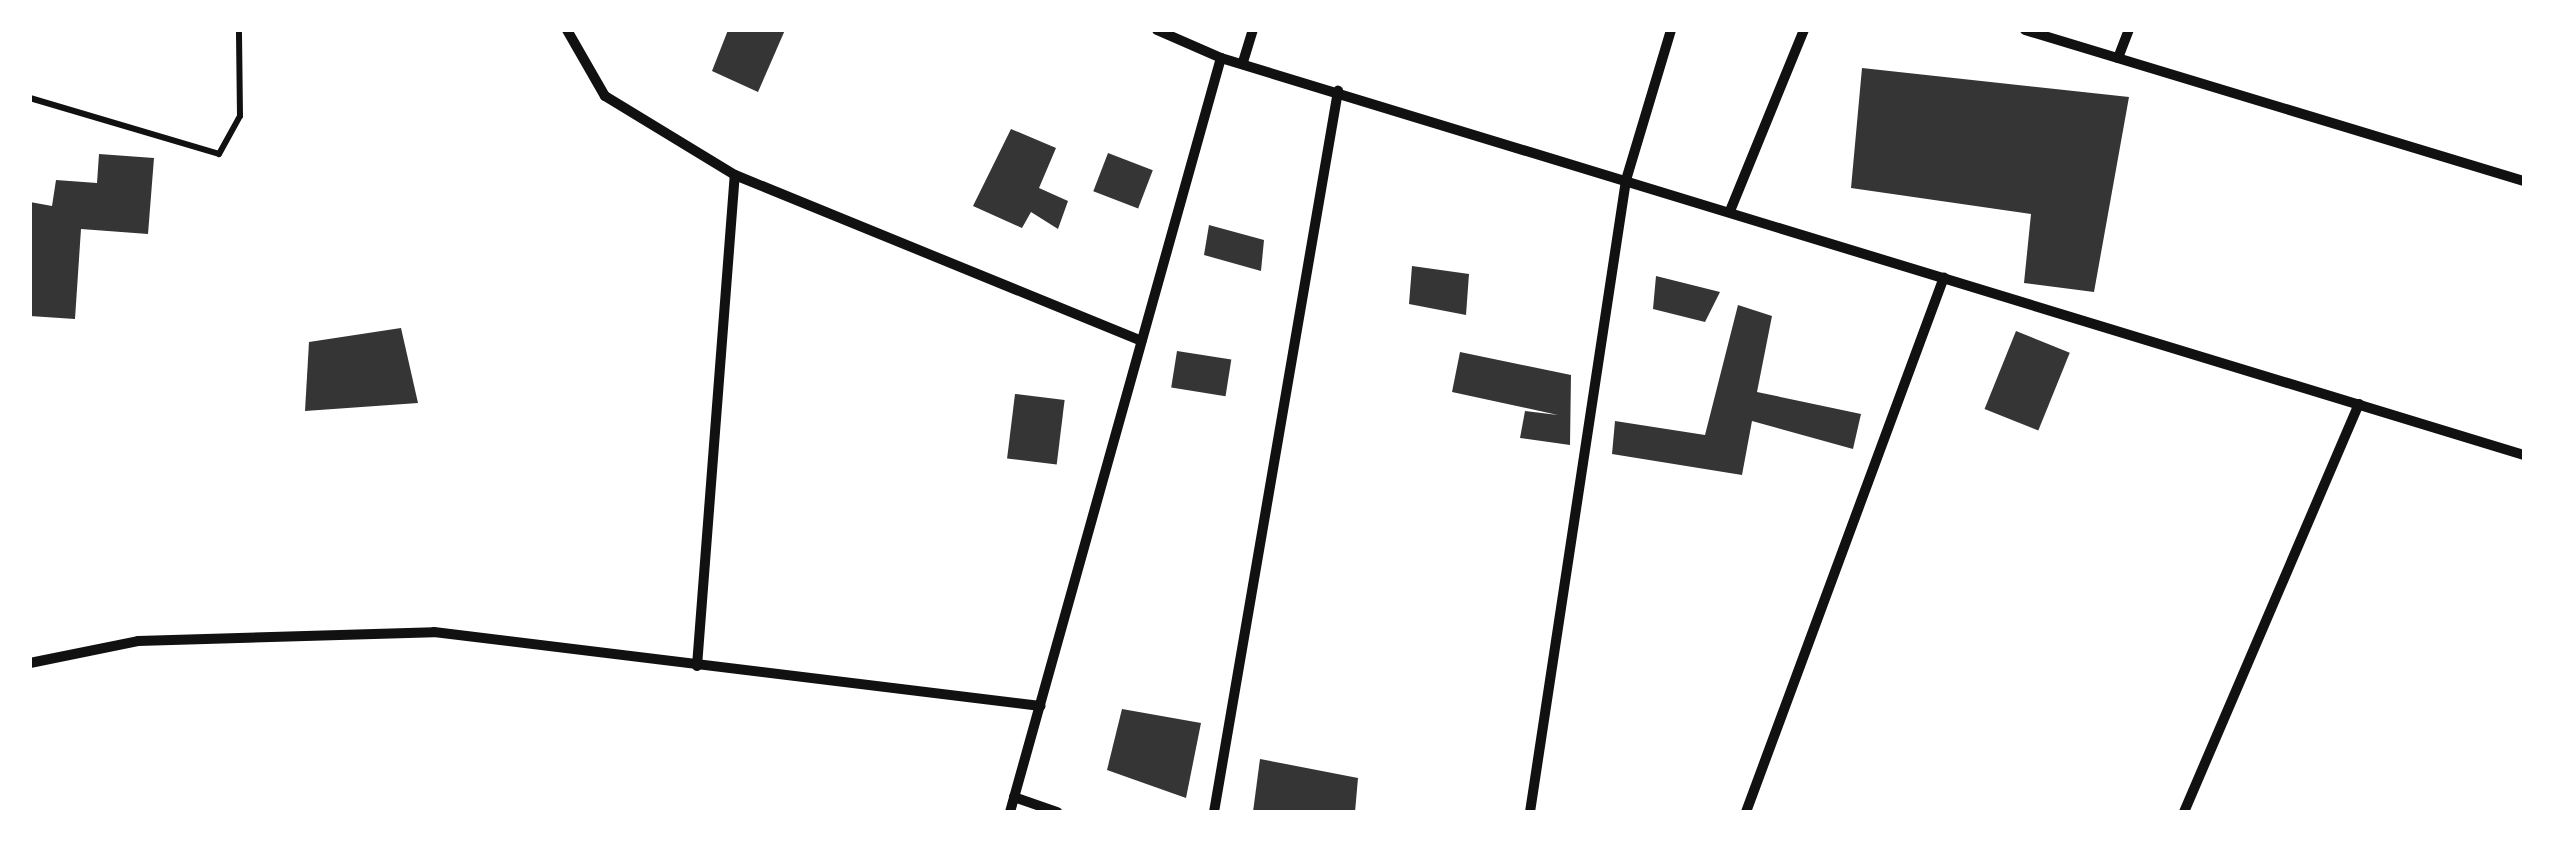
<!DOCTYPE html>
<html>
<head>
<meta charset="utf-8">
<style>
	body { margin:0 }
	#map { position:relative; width:2554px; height:842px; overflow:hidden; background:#fff; font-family:"Open Sans",sans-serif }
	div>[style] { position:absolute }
	.building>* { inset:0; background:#353535; transform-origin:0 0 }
	.path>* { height:6px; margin:-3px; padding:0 3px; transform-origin:3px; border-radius:3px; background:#111 }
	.minor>* { height:10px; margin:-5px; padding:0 5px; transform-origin:5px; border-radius:5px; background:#111 }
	span { translate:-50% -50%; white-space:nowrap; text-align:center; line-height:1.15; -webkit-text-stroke:8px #fff; paint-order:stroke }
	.frame { position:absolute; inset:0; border:32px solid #fff; pointer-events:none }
</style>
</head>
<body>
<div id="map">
	<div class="building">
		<div style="clip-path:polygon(728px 30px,785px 30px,758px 92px,712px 71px)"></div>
		<div style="clip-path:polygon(1862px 68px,2129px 97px,2094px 292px,2024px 283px,2031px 214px,1851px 188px)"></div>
		<div style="clip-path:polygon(1011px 129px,1056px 148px,1039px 188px,1068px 201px,1058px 229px,1031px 212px,1022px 228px,973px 206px)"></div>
		<div style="left:1108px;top:153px;width:48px;height:41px;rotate:21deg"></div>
		<div style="clip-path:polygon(99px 154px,154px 158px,148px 234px,81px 229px,75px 319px,30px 316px,30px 202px,52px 206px,56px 180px,97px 183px)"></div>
		<div style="clip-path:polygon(1209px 225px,1264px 240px,1261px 271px,1204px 255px)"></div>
		<div style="clip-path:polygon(1412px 266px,1469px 274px,1466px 315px,1409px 304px)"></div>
		<div style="clip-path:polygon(1656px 276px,1720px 292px,1705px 322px,1653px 309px)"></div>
		<div style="clip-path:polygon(1738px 305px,1772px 316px,1757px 392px,1861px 414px,1853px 449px,1752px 421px,1742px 475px,1612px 454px,1615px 421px,1705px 435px)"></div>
		<div style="clip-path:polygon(401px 328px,418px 403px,305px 411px,309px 342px)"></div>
		<div style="left:2016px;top:331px;width:58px;height:84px;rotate:22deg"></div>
		<div style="left:1177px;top:351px;width:55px;height:37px;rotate:9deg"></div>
		<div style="clip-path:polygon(1460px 352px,1571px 375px,1570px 445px,1520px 438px,1525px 411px,1558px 415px,1452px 392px)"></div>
		<div style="left:1015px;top:394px;width:50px;height:65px;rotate:7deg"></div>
		<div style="clip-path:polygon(1122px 709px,1201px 723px,1186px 798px,1107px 770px)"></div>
		<div style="clip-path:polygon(1260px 759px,1358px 778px,1355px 812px,1253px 812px)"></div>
	</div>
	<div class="path">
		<div style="left:30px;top:98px;width:197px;rotate:16.5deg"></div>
		<div style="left:219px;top:154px;width:43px;rotate:-61.1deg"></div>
		<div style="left:240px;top:116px;width:86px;rotate:-90.7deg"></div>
	</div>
	<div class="minor">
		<div style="left:567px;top:30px;width:76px;rotate:60.1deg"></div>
		<div style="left:605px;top:96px;width:152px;rotate:31.3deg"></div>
		<div style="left:735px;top:175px;width:439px;rotate:22.2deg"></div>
		<div style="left:1157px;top:30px;width:70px;rotate:23.6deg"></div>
		<div style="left:1221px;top:58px;width:1362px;rotate:16.95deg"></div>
		<div style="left:2025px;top:30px;width:521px;rotate:16.84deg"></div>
		<div style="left:2118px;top:58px;width:30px;rotate:-69deg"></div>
		<div style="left:1243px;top:62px;width:34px;rotate:-73deg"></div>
		<div style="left:1730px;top:211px;width:196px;rotate:-67.8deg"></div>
		<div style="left:30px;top:663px;width:110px;rotate:-11.5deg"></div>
		<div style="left:138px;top:641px;width:296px;rotate:-1.7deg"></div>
		<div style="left:434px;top:632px;width:611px;rotate:6.96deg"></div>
		<div style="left:697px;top:666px;width:492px;rotate:-85.6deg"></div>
		<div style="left:1014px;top:797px;width:46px;rotate:19.2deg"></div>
		<div style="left:1010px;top:812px;width:783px;rotate:-74.37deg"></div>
		<div style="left:1214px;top:812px;width:732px;rotate:-80.24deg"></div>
		<div style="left:1530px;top:812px;width:639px;rotate:-81.36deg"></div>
		<div style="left:1626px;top:180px;width:157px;rotate:-73.3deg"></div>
		<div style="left:1746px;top:812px;width:570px;rotate:-69.69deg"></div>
		<div style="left:2184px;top:812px;width:444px;rotate:-66.8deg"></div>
	</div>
	<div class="frame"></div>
</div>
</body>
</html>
